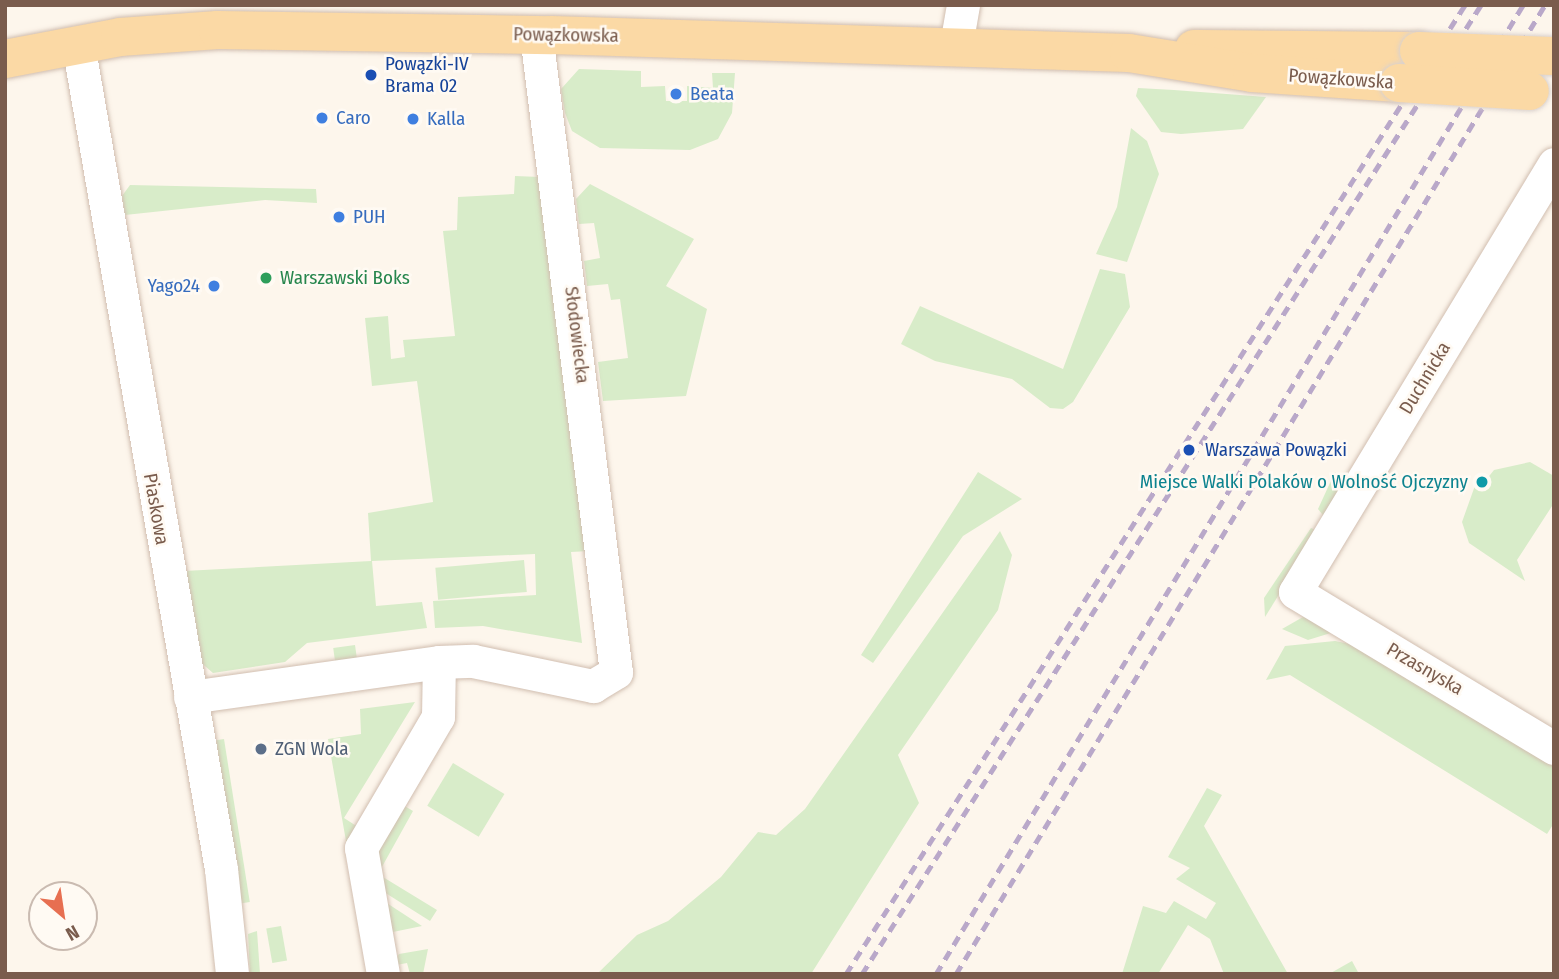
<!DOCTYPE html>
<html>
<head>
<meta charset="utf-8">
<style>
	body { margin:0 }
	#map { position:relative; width:1559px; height:979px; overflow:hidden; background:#fdf6ec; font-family:"Fira Sans Condensed",sans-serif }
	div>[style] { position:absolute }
	.green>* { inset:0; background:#d8ecc9; transform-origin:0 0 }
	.roads { filter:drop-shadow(0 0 2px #d1beb0) drop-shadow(0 0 2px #d1beb0) }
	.minor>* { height:33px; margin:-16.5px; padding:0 16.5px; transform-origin:16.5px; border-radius:16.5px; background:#fff }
	.major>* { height:38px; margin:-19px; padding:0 19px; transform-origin:19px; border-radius:19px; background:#fbd9a5 }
	.rail>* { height:5px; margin-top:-2.5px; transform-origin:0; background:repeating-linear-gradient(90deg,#b9a8c9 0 10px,transparent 0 17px) }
	.bridges { filter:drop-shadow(0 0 2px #dad1cd) drop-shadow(0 0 2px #dad1cd) }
	.major-bridge>* { height:38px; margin:-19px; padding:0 19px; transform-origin:19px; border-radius:19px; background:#fbd9a5 }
	.dots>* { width:19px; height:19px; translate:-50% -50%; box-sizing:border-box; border:4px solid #fffaf3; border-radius:50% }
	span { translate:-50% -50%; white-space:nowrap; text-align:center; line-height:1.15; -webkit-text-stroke:5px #fffaf3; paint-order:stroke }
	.street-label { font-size:19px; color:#7a5c4d }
	.transit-label { font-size:19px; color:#164399 }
	.left { translate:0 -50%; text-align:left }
	.shop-label { font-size:19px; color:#366cbe }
	.right { translate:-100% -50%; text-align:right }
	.leisure-label { font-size:19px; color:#27864d }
	.culture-label { font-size:19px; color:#0d838f }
	.service-label { font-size:19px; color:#4e5e75 }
	.frame { position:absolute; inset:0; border:7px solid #7a5c4d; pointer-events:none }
	.north { position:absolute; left:28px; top:881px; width:70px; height:70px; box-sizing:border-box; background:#fffaf3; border:2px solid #cabbb1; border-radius:50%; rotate:151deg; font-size:19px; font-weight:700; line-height:28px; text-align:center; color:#7a5c4d }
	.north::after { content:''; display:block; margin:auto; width:24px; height:32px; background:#e76f51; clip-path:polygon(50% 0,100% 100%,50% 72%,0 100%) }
</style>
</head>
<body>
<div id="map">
	<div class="green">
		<div style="clip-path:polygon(579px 69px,641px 71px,641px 87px,665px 86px,666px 101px,687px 101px,687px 86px,713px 88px,712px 73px,735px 73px,732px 113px,718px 139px,690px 150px,600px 148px,572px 131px,565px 113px,561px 89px)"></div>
		<div style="clip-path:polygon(1138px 88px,1174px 90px,1266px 97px,1243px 129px,1181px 134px,1161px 132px,1136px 96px)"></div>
		<div style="clip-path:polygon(1131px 128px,1147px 141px,1159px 174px,1127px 262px,1096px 254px,1117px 207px)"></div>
		<div style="clip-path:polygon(515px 176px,540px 177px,589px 551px,571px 552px,582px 643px,483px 626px,435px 628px,433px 601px,536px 595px,535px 554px,372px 561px,376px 606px,422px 602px,427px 628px,307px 643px,285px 662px,213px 673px,198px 660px,184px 571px,371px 561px,368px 513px,433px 502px,417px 381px,372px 386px,365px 318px,388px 316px,391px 359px,405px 357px,403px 340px,455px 336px,443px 231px,457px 230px,458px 197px,514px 194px)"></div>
		<div style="clip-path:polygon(590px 184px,694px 239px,666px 286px,707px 309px,686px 396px,603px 401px,598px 362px,628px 358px,620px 299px,611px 300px,608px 284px,587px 286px,584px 261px,600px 258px,594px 223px,579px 224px,576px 199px)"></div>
		<div style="clip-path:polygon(130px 185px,316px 189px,317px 203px,265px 200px,125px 215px,122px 196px)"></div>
		<div style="clip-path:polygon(1100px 269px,1125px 274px,1130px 307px,1073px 402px,1063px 409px,1050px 408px,1012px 379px,935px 361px,901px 344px,920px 306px,1063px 369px)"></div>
		<div style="clip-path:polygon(1530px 462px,1554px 476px,1554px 503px,1517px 560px,1525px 581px,1469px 543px,1462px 522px,1477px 480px,1482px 485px,1494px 470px)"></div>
		<div style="clip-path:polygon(978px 472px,1022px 499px,963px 536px,873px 663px,861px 655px)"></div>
		<div style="clip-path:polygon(1335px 472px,1344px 479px,1326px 519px,1318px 509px)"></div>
		<div style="clip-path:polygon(1311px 528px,1318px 531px,1265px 617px,1264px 598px)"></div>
		<div style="clip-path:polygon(1000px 531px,1012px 555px,998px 610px,898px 755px,919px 803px,811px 974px,597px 974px,637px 935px,668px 921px,721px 877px,758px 832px,776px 835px,805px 809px)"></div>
		<div style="left:524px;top:560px;width:32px;height:89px;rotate:85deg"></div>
		<div style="clip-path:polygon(1303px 617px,1312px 619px,1334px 632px,1308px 640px,1282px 629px)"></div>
		<div style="clip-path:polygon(1335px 641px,1350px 644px,1554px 767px,1554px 823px,1547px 834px,1290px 675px,1266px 680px,1285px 646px)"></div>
		<div style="left:355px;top:645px;width:15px;height:22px;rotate:82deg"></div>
		<div style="clip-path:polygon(415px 702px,344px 818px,358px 827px,352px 875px,328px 739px,361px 734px,360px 709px)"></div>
		<div style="left:224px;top:739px;width:165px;height:8px;rotate:81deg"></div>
		<div style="left:453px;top:763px;width:60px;height:50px;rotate:31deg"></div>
		<div style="clip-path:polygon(1207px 788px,1222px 795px,1204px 826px,1288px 974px,1224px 974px,1210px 939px,1188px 925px,1158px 974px,1122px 974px,1143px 906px,1166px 913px,1174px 901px,1206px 919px,1216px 903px,1176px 879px,1190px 868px,1168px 857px)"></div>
		<div style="clip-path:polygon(398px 802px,413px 811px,378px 874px,437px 910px,430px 921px,376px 887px,374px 839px)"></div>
		<div style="clip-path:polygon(379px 898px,422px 926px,393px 932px)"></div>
		<div style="left:281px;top:926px;width:35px;height:15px;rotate:80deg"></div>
		<div style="clip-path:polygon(257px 931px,260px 974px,250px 974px,248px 934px)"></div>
		<div style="clip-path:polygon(428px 949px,423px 974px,410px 974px,407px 963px,391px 966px,399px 954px)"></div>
		<div style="clip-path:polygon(1352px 961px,1359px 974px,1329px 974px)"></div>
	</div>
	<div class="roads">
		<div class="minor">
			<div style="left:78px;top:44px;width:837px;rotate:80.17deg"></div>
			<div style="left:221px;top:869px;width:106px;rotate:84deg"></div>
			<div style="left:956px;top:45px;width:41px;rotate:-80.1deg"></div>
			<div style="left:1554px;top:164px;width:500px;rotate:121.18deg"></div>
			<div style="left:1295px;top:592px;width:302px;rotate:31.1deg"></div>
			<div style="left:190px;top:697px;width:251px;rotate:-8deg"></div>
			<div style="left:439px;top:662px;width:34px;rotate:-2deg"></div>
			<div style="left:473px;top:661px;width:123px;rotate:11.8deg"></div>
			<div style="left:593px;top:686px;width:27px;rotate:-31deg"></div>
			<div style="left:616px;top:672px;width:643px;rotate:-97.15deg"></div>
			<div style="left:383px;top:974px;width:128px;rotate:-99.9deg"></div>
			<div style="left:361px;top:848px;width:152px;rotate:-59.6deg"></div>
			<div style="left:438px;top:717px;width:55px;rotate:-89deg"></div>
		</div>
		<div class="major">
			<div style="left:1194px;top:49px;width:225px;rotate:0.5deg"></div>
			<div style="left:5px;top:59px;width:117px;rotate:-10.8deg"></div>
			<div style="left:120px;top:37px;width:98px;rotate:-4.1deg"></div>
			<div style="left:218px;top:30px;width:333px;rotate:0.9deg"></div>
			<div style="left:551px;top:35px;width:578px;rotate:1.78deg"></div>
			<div style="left:1129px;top:53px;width:125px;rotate:9.2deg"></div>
			<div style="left:1252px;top:73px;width:147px;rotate:3.9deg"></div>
		</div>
	</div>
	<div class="rail">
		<div style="left:846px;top:974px;width:1150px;rotate:-57.43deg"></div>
		<div style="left:862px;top:974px;width:1150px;rotate:-57.43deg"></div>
		<div style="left:936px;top:974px;width:1133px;rotate:-58.79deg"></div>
		<div style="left:956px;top:974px;width:1134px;rotate:-58.71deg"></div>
	</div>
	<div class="bridges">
		<div class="major-bridge">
			<div style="left:1419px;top:51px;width:133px;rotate:2.2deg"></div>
			<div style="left:1399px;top:83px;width:131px;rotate:3.5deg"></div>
		</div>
	</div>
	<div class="dots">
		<div style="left:371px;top:75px;background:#1a4fb4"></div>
		<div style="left:676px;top:94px;background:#3f7fe0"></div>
		<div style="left:322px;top:118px;background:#3f7fe0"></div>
		<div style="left:413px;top:119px;background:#3f7fe0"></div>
		<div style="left:339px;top:217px;background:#3f7fe0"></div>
		<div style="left:266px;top:278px;background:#2e9e5b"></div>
		<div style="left:214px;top:286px;background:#3f7fe0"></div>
		<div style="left:1189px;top:450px;background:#1a4fb4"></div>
		<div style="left:1482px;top:482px;background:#0f9aa8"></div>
		<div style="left:261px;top:749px;background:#5c6f8a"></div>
	</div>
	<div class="street-label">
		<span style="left:566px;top:35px;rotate:1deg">Powązkowska</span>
		<span style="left:1341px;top:79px;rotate:4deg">Powązkowska</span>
		<span style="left:577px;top:335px;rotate:83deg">Słodowiecka</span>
		<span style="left:1425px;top:378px;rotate:-59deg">Duchnicka</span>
		<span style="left:156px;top:509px;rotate:80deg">Piaskowa</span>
		<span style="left:1425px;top:669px;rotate:30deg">Przasnyska</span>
	</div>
	<div class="transit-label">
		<span class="left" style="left:385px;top:75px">Powązki-IV<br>Brama 02</span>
		<span class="left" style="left:1205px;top:450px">Warszawa Powązki</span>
	</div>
	<div class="shop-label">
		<span class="left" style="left:690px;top:94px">Beata</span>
		<span class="left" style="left:336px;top:118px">Caro</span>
		<span class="left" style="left:427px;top:119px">Kalla</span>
		<span class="left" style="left:353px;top:217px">PUH</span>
		<span class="right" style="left:200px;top:286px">Yago24</span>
	</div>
	<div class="leisure-label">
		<span class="left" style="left:280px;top:278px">Warszawski Boks</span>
	</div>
	<div class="culture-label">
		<span class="right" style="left:1468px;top:482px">Miejsce Walki Polaków o Wolność Ojczyzny</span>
	</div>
	<div class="service-label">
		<span class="left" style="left:275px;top:749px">ZGN Wola</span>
	</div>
	<div class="frame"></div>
	<div class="north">N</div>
</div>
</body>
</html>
